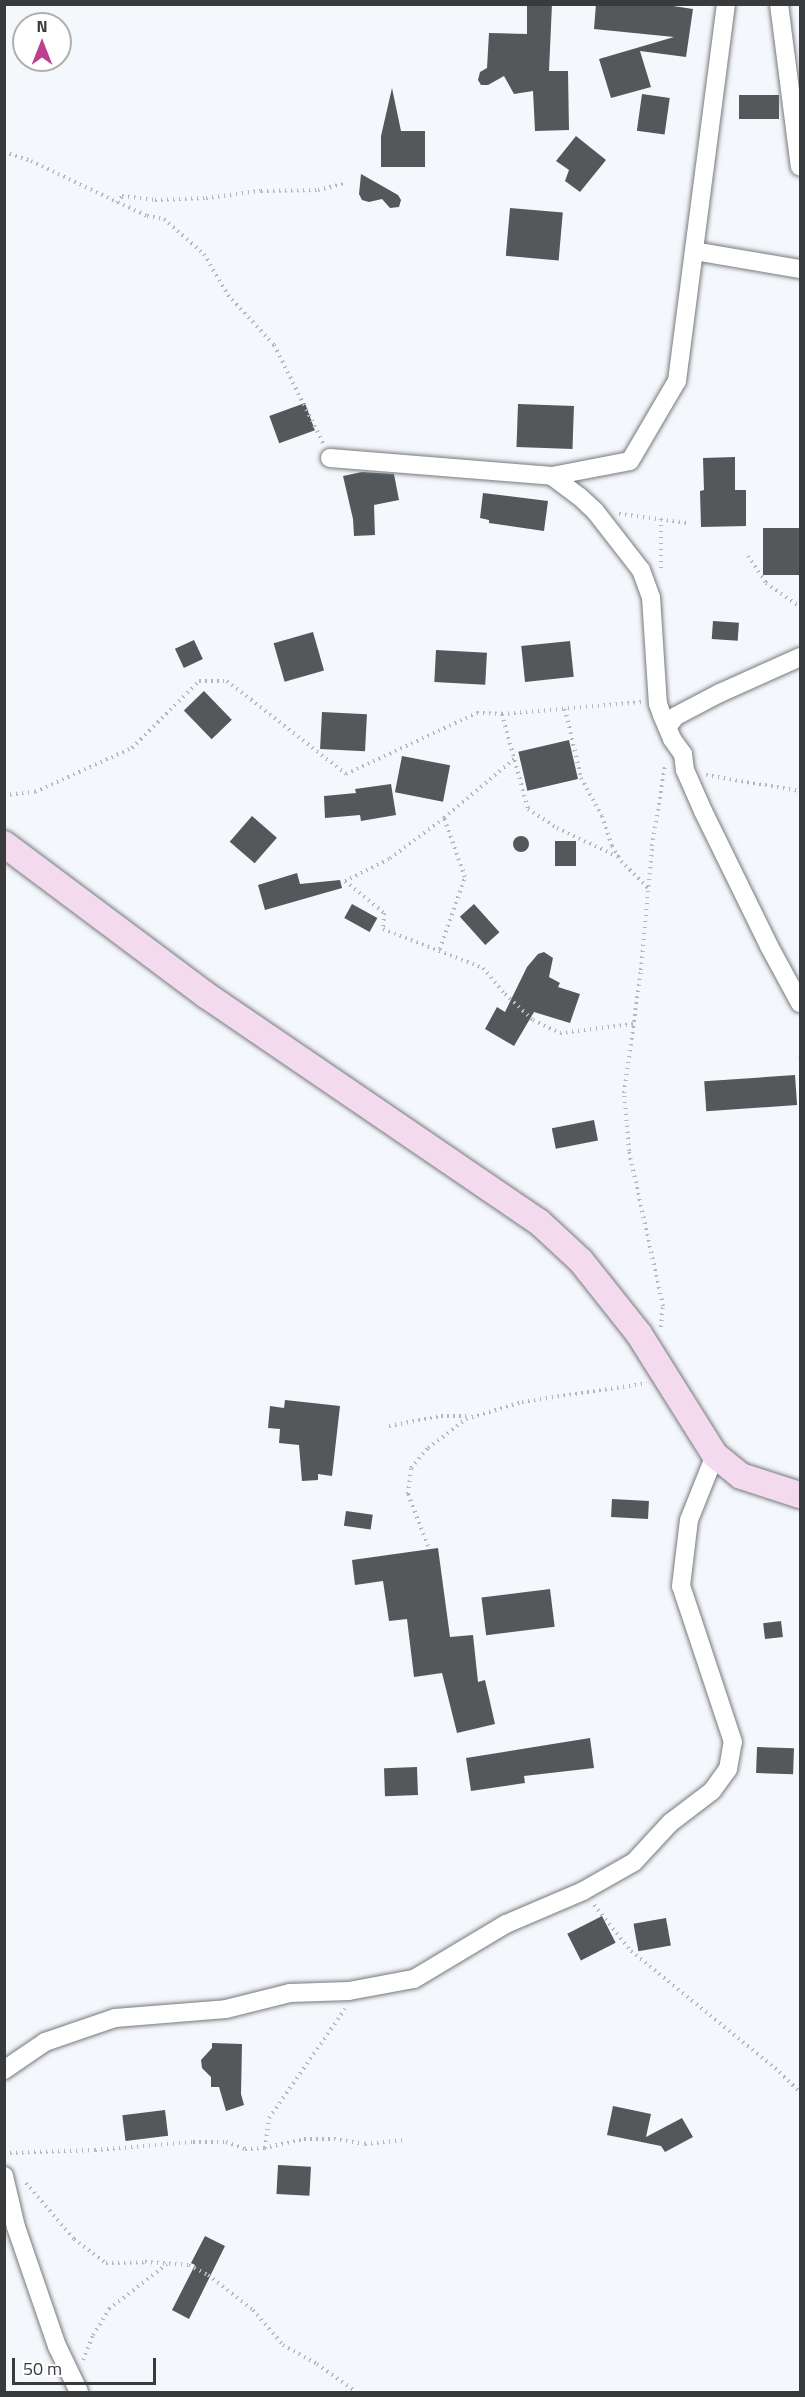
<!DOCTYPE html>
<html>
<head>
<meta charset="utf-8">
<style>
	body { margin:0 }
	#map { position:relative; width:805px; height:2397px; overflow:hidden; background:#f4f7fb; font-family:"Titillium Web",sans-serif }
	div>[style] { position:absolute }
	.building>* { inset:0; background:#54585a; transform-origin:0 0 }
	.round { border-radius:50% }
	.path>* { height:4px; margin-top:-2px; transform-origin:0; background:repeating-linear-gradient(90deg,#b5b8bb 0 1.5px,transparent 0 6px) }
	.roads { filter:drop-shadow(0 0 2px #777a7d) drop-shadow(0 0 2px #777a7d) }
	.street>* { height:18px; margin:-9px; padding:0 9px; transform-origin:9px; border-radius:9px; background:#fff }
	.secondary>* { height:26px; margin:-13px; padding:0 13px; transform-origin:13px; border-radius:13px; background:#f4daef }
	span { translate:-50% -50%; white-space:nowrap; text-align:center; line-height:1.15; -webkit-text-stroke:6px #fff; paint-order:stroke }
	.frame { position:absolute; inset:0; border:6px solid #393a3b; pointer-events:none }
	.north { position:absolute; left:12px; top:12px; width:60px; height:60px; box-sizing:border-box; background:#fff; border:2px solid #b0b0b1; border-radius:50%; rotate:0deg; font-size:16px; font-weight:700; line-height:24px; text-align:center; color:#393a3b }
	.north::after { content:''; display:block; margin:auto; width:21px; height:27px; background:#bd408e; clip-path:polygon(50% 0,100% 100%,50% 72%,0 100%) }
	.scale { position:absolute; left:12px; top:2358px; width:144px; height:27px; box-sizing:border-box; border:3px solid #393a3b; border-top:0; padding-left:8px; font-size:18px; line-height:21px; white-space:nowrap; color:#393a3b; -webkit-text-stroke:4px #fff; paint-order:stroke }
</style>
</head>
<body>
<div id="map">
	<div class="building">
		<div style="clip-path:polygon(527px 4px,552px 4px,549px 71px,568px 71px,569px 130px,535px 131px,533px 91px,514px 94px,504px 76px,488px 85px,481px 85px,478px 80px,480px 72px,487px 68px,489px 33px,527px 34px)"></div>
		<div style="clip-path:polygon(596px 4px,660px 4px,693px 9px,686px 57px,640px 51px,651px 87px,611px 98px,599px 59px,674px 37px,594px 29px)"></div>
		<div style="clip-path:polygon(392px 88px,401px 131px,425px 131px,425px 167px,381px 167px,381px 136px)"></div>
		<div style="left:642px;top:94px;width:28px;height:37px;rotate:8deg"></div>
		<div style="left:739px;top:95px;width:40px;height:24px"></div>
		<div style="clip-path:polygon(576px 136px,606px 160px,580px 192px,565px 181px,569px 170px,556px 161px)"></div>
		<div style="clip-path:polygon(361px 174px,398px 195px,401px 200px,399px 207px,390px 208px,382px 199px,369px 202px,362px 200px,359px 194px)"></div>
		<div style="left:510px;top:208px;width:53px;height:48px;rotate:5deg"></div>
		<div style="left:305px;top:403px;width:29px;height:38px;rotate:70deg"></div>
		<div style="left:518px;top:404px;width:56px;height:43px;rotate:2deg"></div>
		<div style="clip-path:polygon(735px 457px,735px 490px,746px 490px,746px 526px,701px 527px,700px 491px,704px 490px,703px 458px)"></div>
		<div style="clip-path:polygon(362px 472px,394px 474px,399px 500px,374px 505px,375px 535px,354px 536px,353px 519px,343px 476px)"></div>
		<div style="clip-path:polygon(483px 493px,548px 501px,544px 531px,489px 523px,489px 520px,480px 518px)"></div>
		<div style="left:763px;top:528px;width:38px;height:47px"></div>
		<div style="left:713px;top:621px;width:26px;height:18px;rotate:4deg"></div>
		<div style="left:313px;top:632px;width:40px;height:41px;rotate:74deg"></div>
		<div style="left:194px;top:640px;width:21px;height:21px;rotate:65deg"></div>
		<div style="left:570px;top:641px;width:36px;height:49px;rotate:84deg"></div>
		<div style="left:436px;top:650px;width:51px;height:32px;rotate:3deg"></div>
		<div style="left:204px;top:691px;width:40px;height:28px;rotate:46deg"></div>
		<div style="left:322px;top:712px;width:45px;height:37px;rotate:3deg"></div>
		<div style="left:569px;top:740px;width:40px;height:52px;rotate:77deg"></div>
		<div style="left:402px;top:756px;width:49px;height:37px;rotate:11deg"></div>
		<div style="clip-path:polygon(391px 784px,396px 815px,361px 821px,360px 815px,325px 818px,324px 796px,356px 793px,355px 789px)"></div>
		<div style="left:252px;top:816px;width:33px;height:34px;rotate:41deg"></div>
		<div class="round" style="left:513px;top:836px;width:16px;height:16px"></div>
		<div style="left:555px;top:841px;width:21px;height:25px"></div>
		<div style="clip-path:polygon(297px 873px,300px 884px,340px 880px,342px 888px,265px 910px,258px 885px)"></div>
		<div style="left:352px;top:904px;width:29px;height:16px;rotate:29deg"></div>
		<div style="left:474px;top:904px;width:38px;height:19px;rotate:48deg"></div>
		<div style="clip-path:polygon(544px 952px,553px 958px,549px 977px,560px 983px,558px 987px,580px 994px,570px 1023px,534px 1012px,514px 1046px,485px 1029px,497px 1007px,505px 1012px,527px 967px,538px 954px)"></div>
		<div style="left:795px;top:1075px;width:30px;height:91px;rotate:86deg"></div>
		<div style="left:594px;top:1120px;width:21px;height:43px;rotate:79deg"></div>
		<div style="clip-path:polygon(285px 1400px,340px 1406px,332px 1476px,318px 1474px,318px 1480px,302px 1481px,299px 1445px,279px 1443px,280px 1429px,268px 1428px,270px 1406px,284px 1408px)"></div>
		<div style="left:612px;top:1499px;width:37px;height:18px;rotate:3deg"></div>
		<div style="left:346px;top:1511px;width:27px;height:15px;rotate:8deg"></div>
		<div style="clip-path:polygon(438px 1548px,450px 1637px,473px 1635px,478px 1682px,485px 1680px,495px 1724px,457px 1733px,442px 1673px,414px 1677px,407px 1619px,389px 1621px,383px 1581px,355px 1585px,352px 1560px)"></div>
		<div style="left:550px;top:1589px;width:38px;height:69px;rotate:83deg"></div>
		<div style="left:781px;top:1621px;width:16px;height:18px;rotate:83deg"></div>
		<div style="clip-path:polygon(590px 1738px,594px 1768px,524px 1776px,525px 1783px,471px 1791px,466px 1758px)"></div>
		<div style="left:757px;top:1747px;width:37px;height:26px;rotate:2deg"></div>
		<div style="left:417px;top:1767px;width:28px;height:33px;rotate:88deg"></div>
		<div style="left:602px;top:1916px;width:30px;height:39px;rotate:63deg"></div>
		<div style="left:666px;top:1918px;width:28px;height:33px;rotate:80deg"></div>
		<div style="clip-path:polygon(212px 2043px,242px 2044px,241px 2094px,244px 2105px,226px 2111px,219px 2087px,211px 2087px,211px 2077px,202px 2068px,201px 2060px,212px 2048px)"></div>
		<div style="clip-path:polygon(613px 2106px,651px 2114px,646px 2137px,682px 2118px,693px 2137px,665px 2152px,661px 2146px,607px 2135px)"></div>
		<div style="left:165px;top:2110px;width:26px;height:43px;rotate:83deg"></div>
		<div style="left:278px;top:2165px;width:33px;height:29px;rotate:3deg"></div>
		<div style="clip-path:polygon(205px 2236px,225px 2246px,189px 2319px,172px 2310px,195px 2265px,191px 2263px)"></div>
	</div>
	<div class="path">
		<div style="left:4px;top:152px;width:28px;rotate:18deg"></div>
		<div style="left:31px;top:161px;width:128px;rotate:25.4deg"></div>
		<div style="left:147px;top:216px;width:17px;rotate:10deg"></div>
		<div style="left:164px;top:219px;width:53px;rotate:41.2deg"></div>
		<div style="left:204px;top:254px;width:48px;rotate:59.7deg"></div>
		<div style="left:228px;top:295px;width:68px;rotate:47.4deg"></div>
		<div style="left:274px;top:345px;width:110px;rotate:63.4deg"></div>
		<div style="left:117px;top:203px;width:9px;rotate:-54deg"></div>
		<div style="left:122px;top:196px;width:33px;rotate:7deg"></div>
		<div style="left:155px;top:200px;width:51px;rotate:-2.2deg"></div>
		<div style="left:206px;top:198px;width:55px;rotate:-7.3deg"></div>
		<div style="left:261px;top:191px;width:57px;rotate:-1deg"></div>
		<div style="left:318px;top:190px;width:30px;rotate:-14deg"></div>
		<div style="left:619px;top:514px;width:71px;rotate:7.3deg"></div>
		<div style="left:661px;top:519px;width:49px;rotate:90deg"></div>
		<div style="left:748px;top:556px;width:32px;rotate:56deg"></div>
		<div style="left:766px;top:583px;width:42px;rotate:35.2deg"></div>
		<div style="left:565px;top:709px;width:71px;rotate:76.9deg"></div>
		<div style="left:581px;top:778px;width:43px;rotate:61.1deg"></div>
		<div style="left:602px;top:816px;width:32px;rotate:72deg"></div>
		<div style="left:612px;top:846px;width:17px;rotate:59deg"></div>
		<div style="left:621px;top:861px;width:38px;rotate:45deg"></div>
		<div style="left:502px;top:714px;width:98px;rotate:74.7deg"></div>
		<div style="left:528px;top:809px;width:35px;rotate:33deg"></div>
		<div style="left:557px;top:828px;width:68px;rotate:25.4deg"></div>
		<div style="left:514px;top:759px;width:92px;rotate:139.9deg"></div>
		<div style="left:444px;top:818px;width:69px;rotate:143.3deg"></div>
		<div style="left:389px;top:859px;width:49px;rotate:153.4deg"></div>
		<div style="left:345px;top:881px;width:50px;rotate:39.4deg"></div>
		<div style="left:384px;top:913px;width:16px;rotate:94deg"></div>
		<div style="left:383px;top:929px;width:107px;rotate:21.3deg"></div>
		<div style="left:483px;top:968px;width:34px;rotate:50deg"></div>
		<div style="left:505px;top:994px;width:38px;rotate:43deg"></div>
		<div style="left:533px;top:1020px;width:30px;rotate:26deg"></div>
		<div style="left:560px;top:1033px;width:74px;rotate:-7deg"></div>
		<div style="left:706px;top:775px;width:95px;rotate:9.7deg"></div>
		<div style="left:4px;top:795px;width:31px;rotate:-6deg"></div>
		<div style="left:35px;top:792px;width:107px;rotate:-24.4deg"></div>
		<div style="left:132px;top:748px;width:95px;rotate:-45deg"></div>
		<div style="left:199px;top:681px;width:28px"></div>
		<div style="left:227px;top:681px;width:151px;rotate:38deg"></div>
		<div style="left:346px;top:774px;width:145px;rotate:-25deg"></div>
		<div style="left:477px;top:713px;width:25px;rotate:2deg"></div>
		<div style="left:502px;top:714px;width:141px;rotate:-4.9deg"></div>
		<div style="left:440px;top:949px;width:76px;rotate:-70.9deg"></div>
		<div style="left:465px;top:877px;width:63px;rotate:-109.6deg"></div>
		<div style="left:799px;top:1056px;width:1px;rotate:45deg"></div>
		<div style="left:661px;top:1327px;width:21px;rotate:-85deg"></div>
		<div style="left:663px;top:1306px;width:159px;rotate:-102.4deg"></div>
		<div style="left:629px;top:1151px;width:58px;rotate:-94.9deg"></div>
		<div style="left:624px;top:1093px;width:124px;rotate:-82.1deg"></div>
		<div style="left:641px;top:970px;width:124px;rotate:-84.9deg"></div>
		<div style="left:652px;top:846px;width:81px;rotate:-80.8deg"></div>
		<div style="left:389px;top:1426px;width:53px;rotate:-10.9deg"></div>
		<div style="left:441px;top:1416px;width:28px"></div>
		<div style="left:428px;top:1546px;width:56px;rotate:-111deg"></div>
		<div style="left:408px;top:1494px;width:26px;rotate:-83deg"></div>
		<div style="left:411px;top:1468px;width:26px;rotate:-50deg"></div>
		<div style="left:428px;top:1448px;width:48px;rotate:-37.3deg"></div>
		<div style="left:466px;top:1419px;width:59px;rotate:-16.9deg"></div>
		<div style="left:522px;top:1402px;width:126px;rotate:-8.6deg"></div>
		<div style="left:594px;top:1905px;width:59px;rotate:51.2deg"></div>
		<div style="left:631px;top:1951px;width:186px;rotate:39.1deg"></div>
		<div style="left:775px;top:2068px;width:35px;rotate:44deg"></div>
		<div style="left:265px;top:2148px;width:30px;rotate:-82deg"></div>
		<div style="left:269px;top:2118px;width:133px;rotate:-55.1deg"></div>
		<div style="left:4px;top:2153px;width:91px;rotate:-1.9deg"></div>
		<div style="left:95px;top:2150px;width:98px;rotate:-4.7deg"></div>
		<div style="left:193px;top:2142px;width:33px"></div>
		<div style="left:226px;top:2142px;width:20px;rotate:20deg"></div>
		<div style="left:245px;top:2149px;width:19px;rotate:-3deg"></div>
		<div style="left:264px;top:2148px;width:41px;rotate:-12.7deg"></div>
		<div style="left:304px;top:2139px;width:30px"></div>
		<div style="left:334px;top:2139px;width:31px;rotate:9deg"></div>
		<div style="left:365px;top:2144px;width:39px;rotate:-6deg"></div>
		<div style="left:26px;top:2183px;width:74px;rotate:49.4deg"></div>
		<div style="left:74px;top:2239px;width:40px;rotate:37deg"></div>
		<div style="left:106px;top:2263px;width:39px;rotate:-1deg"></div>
		<div style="left:145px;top:2262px;width:44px;rotate:3.9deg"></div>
		<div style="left:189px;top:2265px;width:21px;rotate:28deg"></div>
		<div style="left:208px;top:2275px;width:57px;rotate:37.9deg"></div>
		<div style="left:253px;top:2310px;width:46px;rotate:49.4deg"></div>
		<div style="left:283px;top:2345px;width:39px;rotate:29deg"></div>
		<div style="left:317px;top:2364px;width:47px;rotate:35.4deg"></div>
		<div style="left:83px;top:2360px;width:27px;rotate:-68deg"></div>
		<div style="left:93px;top:2335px;width:31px;rotate:-58deg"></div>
		<div style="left:109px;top:2309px;width:73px;rotate:-37.8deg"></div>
	</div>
	<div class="roads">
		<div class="street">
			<div style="left:779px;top:4px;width:164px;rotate:82.7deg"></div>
			<div style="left:694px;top:251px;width:108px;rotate:9.6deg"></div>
			<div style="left:330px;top:458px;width:223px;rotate:4.6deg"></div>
			<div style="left:552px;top:476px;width:79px;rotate:-10.9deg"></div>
			<div style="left:630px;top:461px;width:93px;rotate:-59.6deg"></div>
			<div style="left:677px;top:381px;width:380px;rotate:-82.6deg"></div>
			<div style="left:552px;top:476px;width:35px;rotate:37deg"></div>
			<div style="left:580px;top:497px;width:21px;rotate:43deg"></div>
			<div style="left:595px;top:511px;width:75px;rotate:52.1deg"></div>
			<div style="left:641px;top:570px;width:29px;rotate:70deg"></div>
			<div style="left:651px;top:597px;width:107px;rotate:86.3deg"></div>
			<div style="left:658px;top:704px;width:12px;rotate:70deg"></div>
			<div style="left:662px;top:715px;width:26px;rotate:67deg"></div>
			<div style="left:672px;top:739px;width:19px;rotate:54deg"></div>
			<div style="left:683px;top:754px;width:16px;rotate:83deg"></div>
			<div style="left:685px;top:770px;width:45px;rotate:66.3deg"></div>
			<div style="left:703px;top:811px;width:150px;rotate:63.9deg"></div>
			<div style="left:769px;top:946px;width:65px;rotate:61.5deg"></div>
			<div style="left:667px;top:727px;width:14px;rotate:-51deg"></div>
			<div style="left:676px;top:716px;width:50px;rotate:-27.6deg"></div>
			<div style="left:720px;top:693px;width:88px;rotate:-24.2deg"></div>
			<div style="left:4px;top:2070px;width:50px;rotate:-34.3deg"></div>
			<div style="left:45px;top:2042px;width:74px;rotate:-18.9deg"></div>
			<div style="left:115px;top:2018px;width:111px;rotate:-4.6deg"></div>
			<div style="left:226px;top:2009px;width:66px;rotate:-14deg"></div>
			<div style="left:290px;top:1993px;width:59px;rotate:-1.9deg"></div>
			<div style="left:349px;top:1991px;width:66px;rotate:-10.5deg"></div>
			<div style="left:414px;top:1979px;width:107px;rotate:-30.9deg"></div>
			<div style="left:506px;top:1924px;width:84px;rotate:-23.2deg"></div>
			<div style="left:583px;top:1891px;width:59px;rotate:-29.6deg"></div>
			<div style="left:634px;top:1862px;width:53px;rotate:-47.3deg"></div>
			<div style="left:670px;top:1823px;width:53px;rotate:-37.3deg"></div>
			<div style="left:712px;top:1791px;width:27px;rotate:-54deg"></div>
			<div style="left:728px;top:1769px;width:27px;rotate:-80deg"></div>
			<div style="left:733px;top:1742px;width:164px;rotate:-108.4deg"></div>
			<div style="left:681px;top:1586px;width:66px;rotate:-83.1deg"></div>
			<div style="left:689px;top:1520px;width:70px;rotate:-68.2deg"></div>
			<div style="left:4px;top:2176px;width:52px;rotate:76.8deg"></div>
			<div style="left:16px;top:2227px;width:126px;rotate:71deg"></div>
			<div style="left:57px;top:2346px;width:51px;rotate:64.4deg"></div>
		</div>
		<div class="secondary">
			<div style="left:4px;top:844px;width:252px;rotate:36.8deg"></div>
			<div style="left:206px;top:995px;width:403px;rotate:34.3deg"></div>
			<div style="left:539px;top:1222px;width:57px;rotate:42.9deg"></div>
			<div style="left:581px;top:1261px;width:93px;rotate:51.5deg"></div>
			<div style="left:639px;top:1334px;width:143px;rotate:57.9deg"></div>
			<div style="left:715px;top:1455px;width:33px;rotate:39deg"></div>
			<div style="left:741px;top:1476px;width:62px;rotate:17.9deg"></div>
		</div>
	</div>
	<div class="frame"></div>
	<div class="north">N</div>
	<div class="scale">50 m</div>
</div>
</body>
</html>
